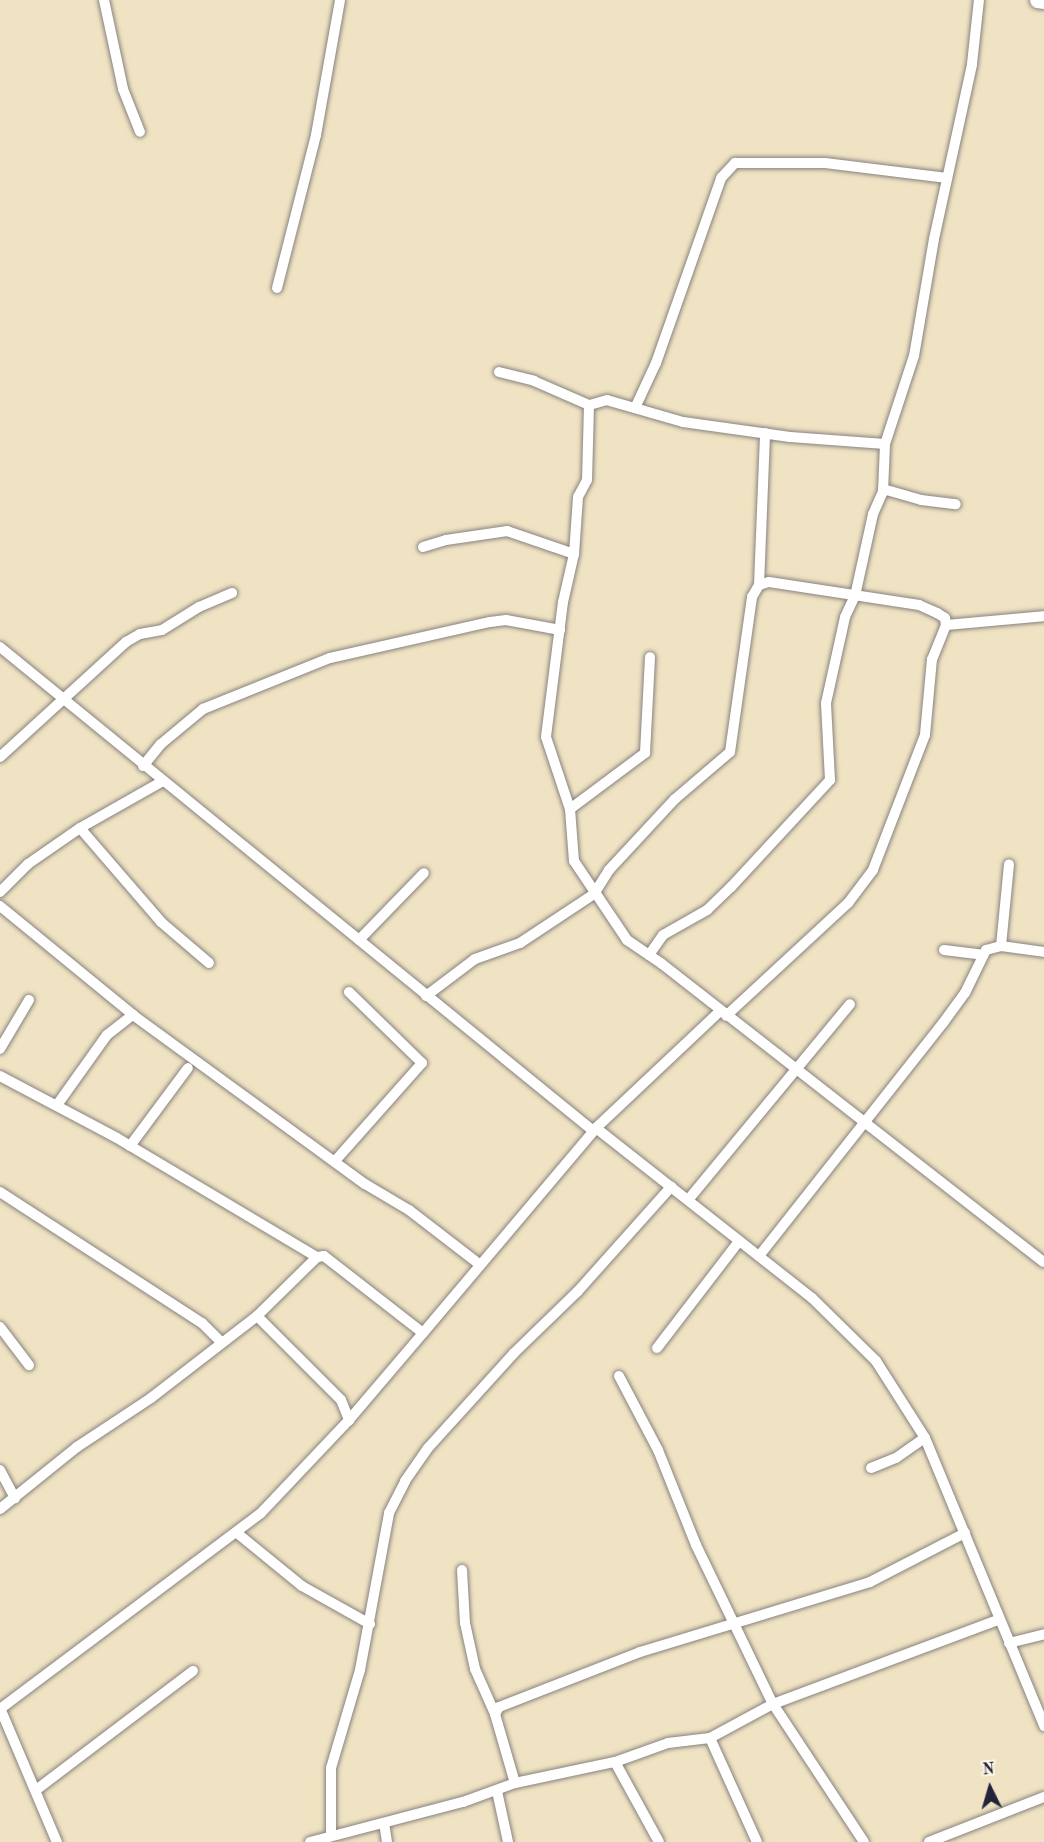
<!DOCTYPE html>
<html>
<head>
<meta charset="utf-8">
<style>
	body { margin:0 }
	#map { position:relative; width:1044px; height:1842px; overflow:hidden; background:#efe3c3; font-family:"Old Standard TT",serif }
	div>[style] { position:absolute }
	.roads { filter:drop-shadow(0 0 2px #88827f) drop-shadow(0 0 2px #88827f) }
	.street>* { height:10px; margin:-5px; padding:0 5px; transform-origin:5px; border-radius:5px; background:#fff }
	.secondary>* { height:15px; margin:-7.5px; padding:0 7.5px; transform-origin:7.5px; border-radius:7.5px; background:#fff }
	span { translate:-50% -50%; white-space:nowrap; text-align:center; line-height:1.15; -webkit-text-stroke:6px #fcf5e5; paint-order:stroke }
	.north { position:absolute; left:960px; top:1758px; width:60px; height:60px; -webkit-text-stroke:4px #fcf5e5; paint-order:stroke; rotate:355deg; font-size:16px; font-weight:700; line-height:24px; text-align:center; color:#22223b }
	.north::after { content:''; display:block; margin:auto; width:21px; height:27px; background:#22223b; clip-path:polygon(50% 0,100% 100%,50% 72%,0 100%) }
</style>
</head>
<body>
<div id="map">
	<div class="roads">
		<div class="street">
			<div style="left:104px;top:0;width:91px;rotate:77.9deg"></div>
			<div style="left:123px;top:89px;width:46px;rotate:68.4deg"></div>
			<div style="left:277px;top:288px;width:158px;rotate:-75.7deg"></div>
			<div style="left:316px;top:135px;width:137px;rotate:-79.9deg"></div>
			<div style="left:499px;top:372px;width:36px;rotate:14deg"></div>
			<div style="left:534px;top:381px;width:60px;rotate:23.6deg"></div>
			<div style="left:635px;top:408px;width:50px;rotate:-65deg"></div>
			<div style="left:656px;top:363px;width:196px;rotate:-70.6deg"></div>
			<div style="left:721px;top:178px;width:21px;rotate:-47deg"></div>
			<div style="left:735px;top:163px;width:90px"></div>
			<div style="left:825px;top:163px;width:123px;rotate:7deg"></div>
			<div style="left:885px;top:444px;width:95px;rotate:-175.8deg"></div>
			<div style="left:790px;top:437px;width:108px;rotate:-172deg"></div>
			<div style="left:683px;top:422px;width:79px;rotate:-163.9deg"></div>
			<div style="left:607px;top:400px;width:19px;rotate:164deg"></div>
			<div style="left:589px;top:405px;width:75px;rotate:91.5deg"></div>
			<div style="left:587px;top:480px;width:19px;rotate:118deg"></div>
			<div style="left:578px;top:497px;width:57px;rotate:94deg"></div>
			<div style="left:574px;top:554px;width:49px;rotate:102.9deg"></div>
			<div style="left:563px;top:602px;width:136px;rotate:97.2deg"></div>
			<div style="left:546px;top:737px;width:76px;rotate:71.6deg"></div>
			<div style="left:570px;top:809px;width:52px;rotate:85.6deg"></div>
			<div style="left:574px;top:861px;width:95px;rotate:56.1deg"></div>
			<div style="left:627px;top:940px;width:42px;rotate:34.4deg"></div>
			<div style="left:662px;top:964px;width:484px;rotate:38deg"></div>
			<div style="left:883px;top:489px;width:40px;rotate:16deg"></div>
			<div style="left:921px;top:500px;width:35px;rotate:7deg"></div>
			<div style="left:423px;top:547px;width:24px;rotate:-17deg"></div>
			<div style="left:446px;top:540px;width:62px;rotate:-8.4deg"></div>
			<div style="left:507px;top:531px;width:71px;rotate:18.9deg"></div>
			<div style="left:759px;top:585px;width:152px;rotate:-87.7deg"></div>
			<div style="left:946px;top:625px;width:98px;rotate:-5.2deg"></div>
			<div style="left:0;top:647px;width:764px;rotate:39.21deg"></div>
			<div style="left:0;top:757px;width:171px;rotate:-42.4deg"></div>
			<div style="left:126px;top:642px;width:16px;rotate:-30deg"></div>
			<div style="left:140px;top:634px;width:22px;rotate:-10deg"></div>
			<div style="left:162px;top:630px;width:44px;rotate:-31.9deg"></div>
			<div style="left:199px;top:607px;width:36px;rotate:-23deg"></div>
			<div style="left:143px;top:766px;width:28px;rotate:-51deg"></div>
			<div style="left:161px;top:744px;width:55px;rotate:-39.8deg"></div>
			<div style="left:203px;top:709px;width:137px;rotate:-21.9deg"></div>
			<div style="left:330px;top:658px;width:164px;rotate:-12.7deg"></div>
			<div style="left:490px;top:622px;width:16px;rotate:-7deg"></div>
			<div style="left:506px;top:620px;width:55px;rotate:10.5deg"></div>
			<div style="left:570px;top:809px;width:94px;rotate:-36.7deg"></div>
			<div style="left:645px;top:753px;width:96px;rotate:-87deg"></div>
			<div style="left:80px;top:828px;width:124px;rotate:49.2deg"></div>
			<div style="left:161px;top:922px;width:63px;rotate:40.5deg"></div>
			<div style="left:0;top:892px;width:40px;rotate:-45deg"></div>
			<div style="left:28px;top:864px;width:63px;rotate:-34.7deg"></div>
			<div style="left:80px;top:828px;width:95px;rotate:-29.5deg"></div>
			<div style="left:0;top:906px;width:172px;rotate:39.3deg"></div>
			<div style="left:133px;top:1015px;width:287px;rotate:36.1deg"></div>
			<div style="left:365px;top:1184px;width:51px;rotate:30.6deg"></div>
			<div style="left:409px;top:1210px;width:88px;rotate:37.6deg"></div>
			<div style="left:359px;top:940px;width:93px;rotate:-45.9deg"></div>
			<div style="left:1001px;top:946px;width:82px;rotate:-84.4deg"></div>
			<div style="left:944px;top:950px;width:39px;rotate:7deg"></div>
			<div style="left:649px;top:955px;width:24px;rotate:-55deg"></div>
			<div style="left:663px;top:935px;width:51px;rotate:-29.6deg"></div>
			<div style="left:707px;top:910px;width:33px;rotate:-44deg"></div>
			<div style="left:731px;top:887px;width:146px;rotate:-47.2deg"></div>
			<div style="left:830px;top:780px;width:77px;rotate:-93deg"></div>
			<div style="left:826px;top:703px;width:88px;rotate:-77.5deg"></div>
			<div style="left:845px;top:617px;width:23px;rotate:-65deg"></div>
			<div style="left:855px;top:596px;width:84px;rotate:-77.6deg"></div>
			<div style="left:873px;top:514px;width:24px;rotate:-66deg"></div>
			<div style="left:883px;top:492px;width:48px;rotate:-87.6deg"></div>
			<div style="left:885px;top:444px;width:93px;rotate:-71.8deg"></div>
			<div style="left:914px;top:356px;width:119px;rotate:-80.3deg"></div>
			<div style="left:934px;top:239px;width:179px;rotate:-77.7deg"></div>
			<div style="left:972px;top:64px;width:64px;rotate:-83.8deg"></div>
			<div style="left:426px;top:996px;width:61px;rotate:-37.1deg"></div>
			<div style="left:475px;top:959px;width:48px;rotate:-19.6deg"></div>
			<div style="left:520px;top:943px;width:89px;rotate:-33.5deg"></div>
			<div style="left:594px;top:894px;width:28px;rotate:-58deg"></div>
			<div style="left:609px;top:870px;width:97px;rotate:-47.1deg"></div>
			<div style="left:675px;top:799px;width:72px;rotate:-40.5deg"></div>
			<div style="left:730px;top:752px;width:157px;rotate:-81.9deg"></div>
			<div style="left:752px;top:597px;width:14px;rotate:-60deg"></div>
			<div style="left:759px;top:585px;width:10px;rotate:-17deg"></div>
			<div style="left:769px;top:582px;width:152px;rotate:8.7deg"></div>
			<div style="left:919px;top:605px;width:20px;rotate:24deg"></div>
			<div style="left:937px;top:613px;width:9px;rotate:32deg"></div>
			<div style="left:945px;top:618px;width:7px;rotate:82deg"></div>
			<div style="left:946px;top:625px;width:37px;rotate:112deg"></div>
			<div style="left:932px;top:659px;width:76px;rotate:95.3deg"></div>
			<div style="left:925px;top:735px;width:145px;rotate:111.1deg"></div>
			<div style="left:873px;top:870px;width:41px;rotate:127.1deg"></div>
			<div style="left:848px;top:903px;width:166px;rotate:137.2deg"></div>
			<div style="left:0;top:1049px;width:57px;rotate:-59.4deg"></div>
			<div style="left:0;top:1076px;width:132px;rotate:27.9deg"></div>
			<div style="left:117px;top:1138px;width:233px;rotate:30.8deg"></div>
			<div style="left:57px;top:1105px;width:86px;rotate:-54.5deg"></div>
			<div style="left:107px;top:1035px;width:33px;rotate:-38deg"></div>
			<div style="left:596px;top:1128px;width:170px;rotate:-43.3deg"></div>
			<div style="left:130px;top:1146px;width:97px;rotate:-53.4deg"></div>
			<div style="left:335px;top:1161px;width:131px;rotate:-48.4deg"></div>
			<div style="left:422px;top:1063px;width:102px;rotate:-135.8deg"></div>
			<div style="left:0;top:1192px;width:241px;rotate:33deg"></div>
			<div style="left:202px;top:1323px;width:28px;rotate:45deg"></div>
			<div style="left:688px;top:1200px;width:254px;rotate:-50.4deg"></div>
			<div style="left:759px;top:1256px;width:297px;rotate:-51.7deg"></div>
			<div style="left:943px;top:1023px;width:37px;rotate:-54deg"></div>
			<div style="left:965px;top:993px;width:48px;rotate:-64deg"></div>
			<div style="left:986px;top:950px;width:16px;rotate:-15deg"></div>
			<div style="left:1001px;top:946px;width:43px;rotate:7.9deg"></div>
			<div style="left:257px;top:1316px;width:119px;rotate:45deg"></div>
			<div style="left:341px;top:1400px;width:22px;rotate:68deg"></div>
			<div style="left:0;top:1327px;width:48px;rotate:52.7deg"></div>
			<div style="left:657px;top:1348px;width:135px;rotate:-52.5deg"></div>
			<div style="left:619px;top:1376px;width:84px;rotate:62.2deg"></div>
			<div style="left:658px;top:1450px;width:102px;rotate:68.2deg"></div>
			<div style="left:696px;top:1545px;width:177px;rotate:64.2deg"></div>
			<div style="left:773px;top:1704px;width:165px;rotate:56.6deg"></div>
			<div style="left:871px;top:1468px;width:27px;rotate:-22deg"></div>
			<div style="left:896px;top:1458px;width:35px;rotate:-35deg"></div>
			<div style="left:0;top:1470px;width:32px;rotate:62deg"></div>
			<div style="left:0;top:1509px;width:99px;rotate:-38.8deg"></div>
			<div style="left:77px;top:1447px;width:89px;rotate:-33.5deg"></div>
			<div style="left:151px;top:1398px;width:134px;rotate:-37.7deg"></div>
			<div style="left:257px;top:1316px;width:84px;rotate:-44.5deg"></div>
			<div style="left:317px;top:1257px;width:7px;rotate:-8deg"></div>
			<div style="left:324px;top:1256px;width:125px;rotate:37.9deg"></div>
			<div style="left:423px;top:1333px;width:268px;rotate:-49.8deg"></div>
			<div style="left:596px;top:1128px;width:275px;rotate:38.2deg"></div>
			<div style="left:812px;top:1298px;width:90px;rotate:44.5deg"></div>
			<div style="left:876px;top:1361px;width:91px;rotate:57.5deg"></div>
			<div style="left:925px;top:1438px;width:312px;rotate:67.5deg"></div>
			<div style="left:237px;top:1533px;width:84px;rotate:39.2deg"></div>
			<div style="left:302px;top:1586px;width:78px;rotate:29.2deg"></div>
			<div style="left:462px;top:1570px;width:53px;rotate:86.8deg"></div>
			<div style="left:465px;top:1623px;width:47px;rotate:77.7deg"></div>
			<div style="left:475px;top:1669px;width:49px;rotate:66deg"></div>
			<div style="left:1009px;top:1643px;width:36px;rotate:-14deg"></div>
			<div style="left:0;top:1708px;width:146px;rotate:67deg"></div>
			<div style="left:0;top:1709px;width:326px;rotate:-36.9deg"></div>
			<div style="left:261px;top:1513px;width:128px;rotate:-46.6deg"></div>
			<div style="left:349px;top:1420px;width:114px;rotate:-49.6deg"></div>
			<div style="left:710px;top:1738px;width:114px;rotate:65.7deg"></div>
			<div style="left:615px;top:1762px;width:91px;rotate:61.2deg"></div>
			<div style="left:515px;top:1783px;width:72px;rotate:-106.2deg"></div>
			<div style="left:495px;top:1714px;width:8px;rotate:-60deg"></div>
			<div style="left:499px;top:1707px;width:151px;rotate:-21.3deg"></div>
			<div style="left:640px;top:1652px;width:240px;rotate:-16.9deg"></div>
			<div style="left:870px;top:1582px;width:107px;rotate:-27.3deg"></div>
			<div style="left:36px;top:1790px;width:197px;rotate:-37.2deg"></div>
			<div style="left:497px;top:1791px;width:52px;rotate:77.8deg"></div>
			<div style="left:384px;top:1823px;width:19px;rotate:81deg"></div>
			<div style="left:331px;top:1836px;width:68px;rotate:-90deg"></div>
			<div style="left:331px;top:1768px;width:102px;rotate:-73.5deg"></div>
			<div style="left:360px;top:1670px;width:160px;rotate:-79.5deg"></div>
			<div style="left:389px;top:1513px;width:36px;rotate:-63deg"></div>
			<div style="left:405px;top:1481px;width:40px;rotate:-55.1deg"></div>
			<div style="left:428px;top:1448px;width:128px;rotate:-47.8deg"></div>
			<div style="left:514px;top:1353px;width:89px;rotate:-44.1deg"></div>
			<div style="left:578px;top:1291px;width:140px;rotate:-48.2deg"></div>
			<div style="left:310px;top:1842px;width:158px;rotate:-14.7deg"></div>
			<div style="left:463px;top:1802px;width:55px;rotate:-20.1deg"></div>
			<div style="left:515px;top:1783px;width:102px;rotate:-11.9deg"></div>
			<div style="left:615px;top:1762px;width:56px;rotate:-19.7deg"></div>
			<div style="left:668px;top:1743px;width:42px;rotate:-6.8deg"></div>
			<div style="left:710px;top:1738px;width:72px;rotate:-28.4deg"></div>
			<div style="left:773px;top:1704px;width:240px;rotate:-20.5deg"></div>
			<div style="left:929px;top:1842px;width:123px;rotate:-21.4deg"></div>
		</div>
		<div class="secondary">
			<div style="left:1037px;top:0;width:7px;rotate:8deg"></div>
		</div>
	</div>
	<div class="north">N</div>
</div>
</body>
</html>
